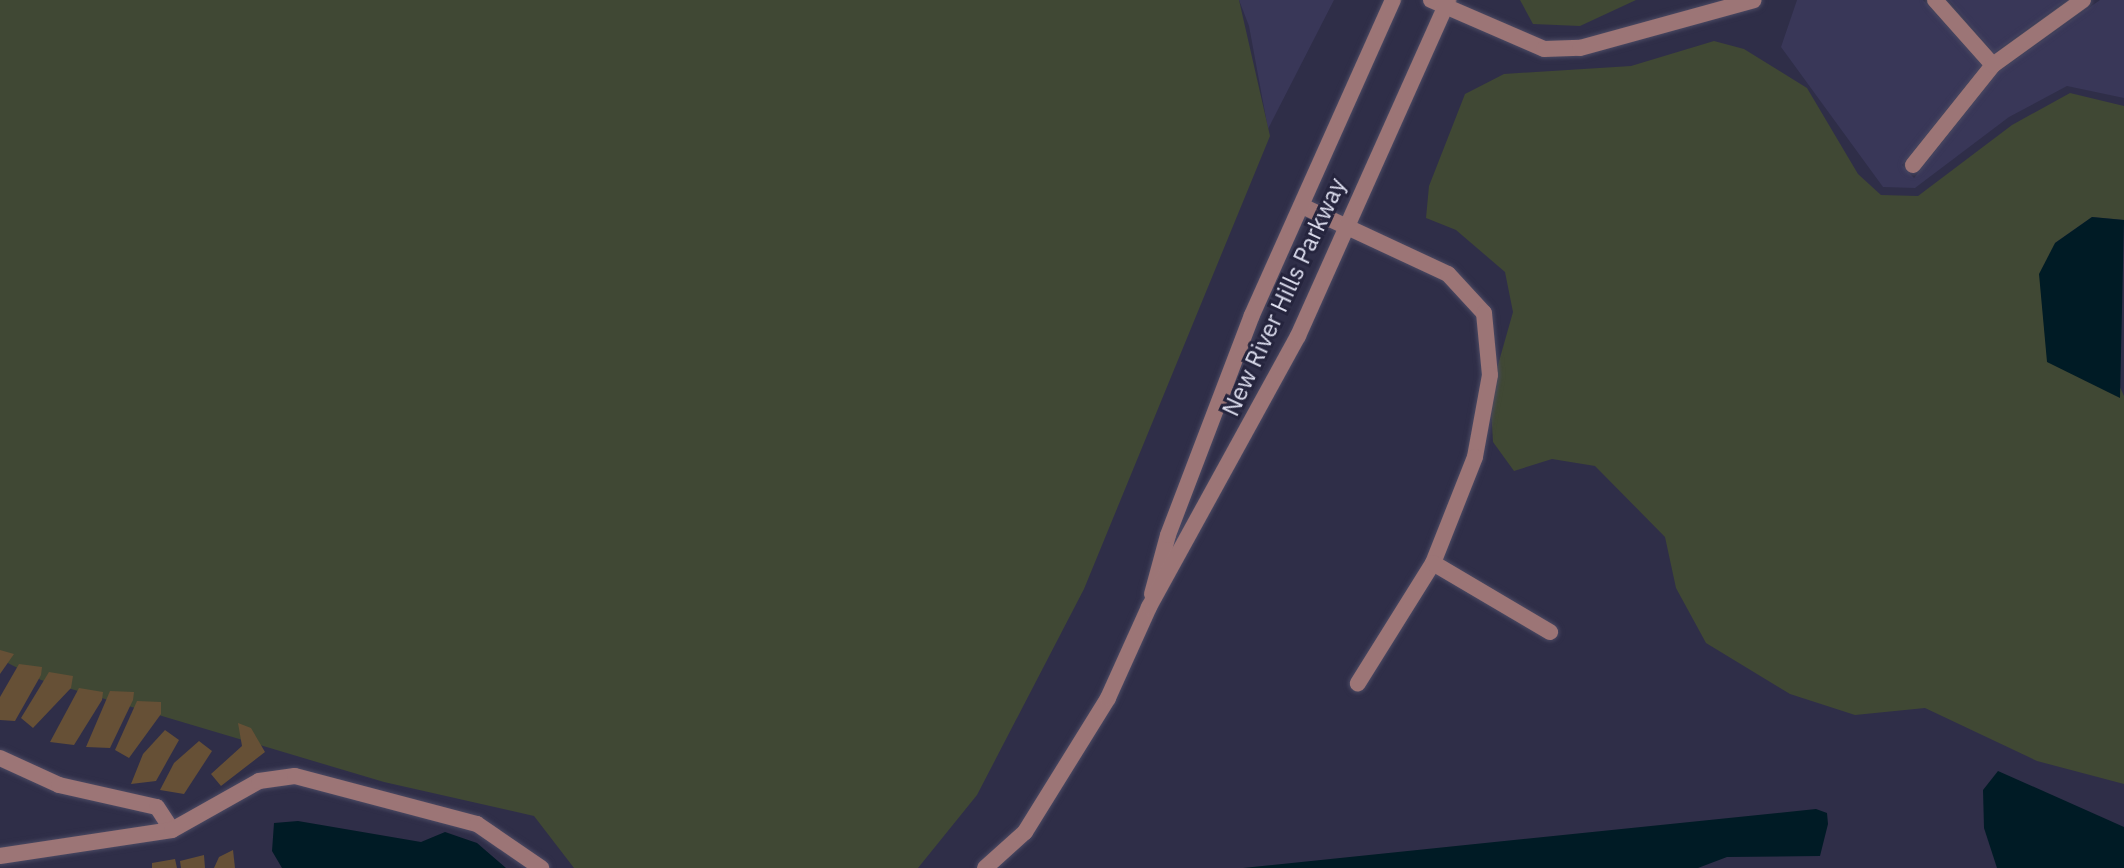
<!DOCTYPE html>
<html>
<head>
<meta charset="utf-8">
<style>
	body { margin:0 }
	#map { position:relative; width:2124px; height:868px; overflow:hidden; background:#2f2e48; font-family:"IBM Plex Sans",sans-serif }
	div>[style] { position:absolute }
	.built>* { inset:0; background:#393758 }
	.green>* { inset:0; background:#404834 }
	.water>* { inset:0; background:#001b25 }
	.building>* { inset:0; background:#665036 }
	.roads { filter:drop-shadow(0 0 2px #4b4a63) drop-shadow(0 0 2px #4b4a63) }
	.minor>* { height:16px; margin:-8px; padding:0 8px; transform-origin:8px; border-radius:8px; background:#9c7576 }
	span { translate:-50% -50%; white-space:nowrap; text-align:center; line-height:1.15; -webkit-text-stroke:6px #25243d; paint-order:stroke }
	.street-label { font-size:24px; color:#dcddee }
</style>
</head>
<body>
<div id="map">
	<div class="built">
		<div style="clip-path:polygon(1239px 0,1334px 0,1268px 129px,1249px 26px)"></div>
		<div style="clip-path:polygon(1797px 0,1923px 0,1982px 65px,1902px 165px,1914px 178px,1998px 72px,2100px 0,2124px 0,2124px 98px,2067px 86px,2009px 117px,1915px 188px,1883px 187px,1781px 47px)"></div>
		<div style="clip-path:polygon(1949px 0,2066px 0,1994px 53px)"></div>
	</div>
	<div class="green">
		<div style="clip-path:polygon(0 0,1239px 0,1270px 136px,1084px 589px,977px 795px,918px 868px,574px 868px,534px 816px,384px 782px,41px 680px,0 659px)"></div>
		<div style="clip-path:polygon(1520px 0,1636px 0,1580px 26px,1533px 24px)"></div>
		<div style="clip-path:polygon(1714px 41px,1744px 49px,1807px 88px,1858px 174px,1881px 195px,1918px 196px,2012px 125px,2070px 93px,2124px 106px,2124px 220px,2092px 217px,2055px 243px,2124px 396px,2124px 784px,2037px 761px,1925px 708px,1855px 715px,1790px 694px,1706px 643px,1676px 588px,1665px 537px,1595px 466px,1552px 459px,1514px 471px,1493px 442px,1490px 393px,1513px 312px,1505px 272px,1456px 230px,1426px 218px,1429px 186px,1465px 94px,1504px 74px,1631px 66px)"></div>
	</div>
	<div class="water">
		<div style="clip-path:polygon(2092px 217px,2124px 220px,2120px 398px,2047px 362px,2039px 274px,2055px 243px)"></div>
		<div style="clip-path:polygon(1998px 771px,2124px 827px,2124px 868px,1997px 868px,1984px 828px,1983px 790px)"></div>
		<div style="clip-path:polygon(1816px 809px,1827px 813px,1828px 824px,1820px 856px,1727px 857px,1698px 868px,1243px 868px)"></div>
		<div style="clip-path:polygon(298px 821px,421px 842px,445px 832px,477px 843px,506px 868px,282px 868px,272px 851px,274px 823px)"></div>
	</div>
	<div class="building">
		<div style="clip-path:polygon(0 650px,14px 654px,0 674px)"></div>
		<div style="clip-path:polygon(19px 664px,42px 667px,41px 675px,15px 721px,0 720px,0 697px)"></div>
		<div style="clip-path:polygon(49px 672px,73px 676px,71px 688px,33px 728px,21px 718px)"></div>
		<div style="clip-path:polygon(79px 688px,103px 692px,102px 700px,74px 745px,50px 742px)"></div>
		<div style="clip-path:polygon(110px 691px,134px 692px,133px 700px,110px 748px,86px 747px)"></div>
		<div style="clip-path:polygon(137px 701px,161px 702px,161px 714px,129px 758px,115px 750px)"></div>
		<div style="clip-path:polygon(238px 723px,251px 728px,265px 752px,221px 786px,211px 774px,242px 746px)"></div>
		<div style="clip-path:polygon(165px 730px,179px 740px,156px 781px,131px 784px,143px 754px)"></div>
		<div style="clip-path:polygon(199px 741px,212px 751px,184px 794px,160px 790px,174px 763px)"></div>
		<div style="clip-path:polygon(233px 850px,235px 868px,214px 868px,219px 857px)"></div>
		<div style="clip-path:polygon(204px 855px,205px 868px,181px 868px,180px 861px)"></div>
		<div style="clip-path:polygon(175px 859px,177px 868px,152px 868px,152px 863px)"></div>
	</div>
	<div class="roads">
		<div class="minor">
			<div style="left:1431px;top:0;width:123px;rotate:23.4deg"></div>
			<div style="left:1544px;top:49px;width:36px;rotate:-2deg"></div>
			<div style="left:1580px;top:48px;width:180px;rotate:-15.4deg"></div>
			<div style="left:1935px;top:0;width:87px;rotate:48.3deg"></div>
			<div style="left:1913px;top:165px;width:128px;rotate:-51.3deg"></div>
			<div style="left:1993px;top:65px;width:111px;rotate:-35.8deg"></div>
			<div style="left:1302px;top:206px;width:161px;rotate:25deg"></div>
			<div style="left:1448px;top:274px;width:53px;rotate:47.3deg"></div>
			<div style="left:1484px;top:313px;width:62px;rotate:84.5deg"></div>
			<div style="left:1490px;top:375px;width:83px;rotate:100.4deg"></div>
			<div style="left:1475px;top:457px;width:114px;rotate:111.6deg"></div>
			<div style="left:1433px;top:563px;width:142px;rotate:122deg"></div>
			<div style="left:1433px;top:563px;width:136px;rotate:30.5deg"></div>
			<div style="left:1152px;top:594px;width:61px;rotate:-74.8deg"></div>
			<div style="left:1168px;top:535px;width:235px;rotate:-69.1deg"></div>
			<div style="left:1252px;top:315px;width:345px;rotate:-65.9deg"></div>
			<div style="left:0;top:758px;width:65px;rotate:24.6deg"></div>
			<div style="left:59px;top:785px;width:100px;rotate:12.7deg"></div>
			<div style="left:157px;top:807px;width:27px;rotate:57deg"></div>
			<div style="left:172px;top:830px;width:174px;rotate:171.4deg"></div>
			<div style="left:172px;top:830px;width:100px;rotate:-29.4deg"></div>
			<div style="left:259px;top:781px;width:36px;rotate:-8deg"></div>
			<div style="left:295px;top:776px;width:188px;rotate:14.8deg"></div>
			<div style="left:477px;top:824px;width:78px;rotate:34.5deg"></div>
			<div style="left:985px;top:868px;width:54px;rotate:-42deg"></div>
			<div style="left:1025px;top:832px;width:158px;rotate:-58.2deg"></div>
			<div style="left:1108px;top:698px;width:100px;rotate:-65.7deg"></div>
			<div style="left:1149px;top:607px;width:309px;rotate:-61.2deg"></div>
			<div style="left:1298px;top:336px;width:368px;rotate:-65.9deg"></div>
		</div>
	</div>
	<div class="street-label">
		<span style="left:1284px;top:297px;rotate:-65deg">New River Hills Parkway</span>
	</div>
</div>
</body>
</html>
